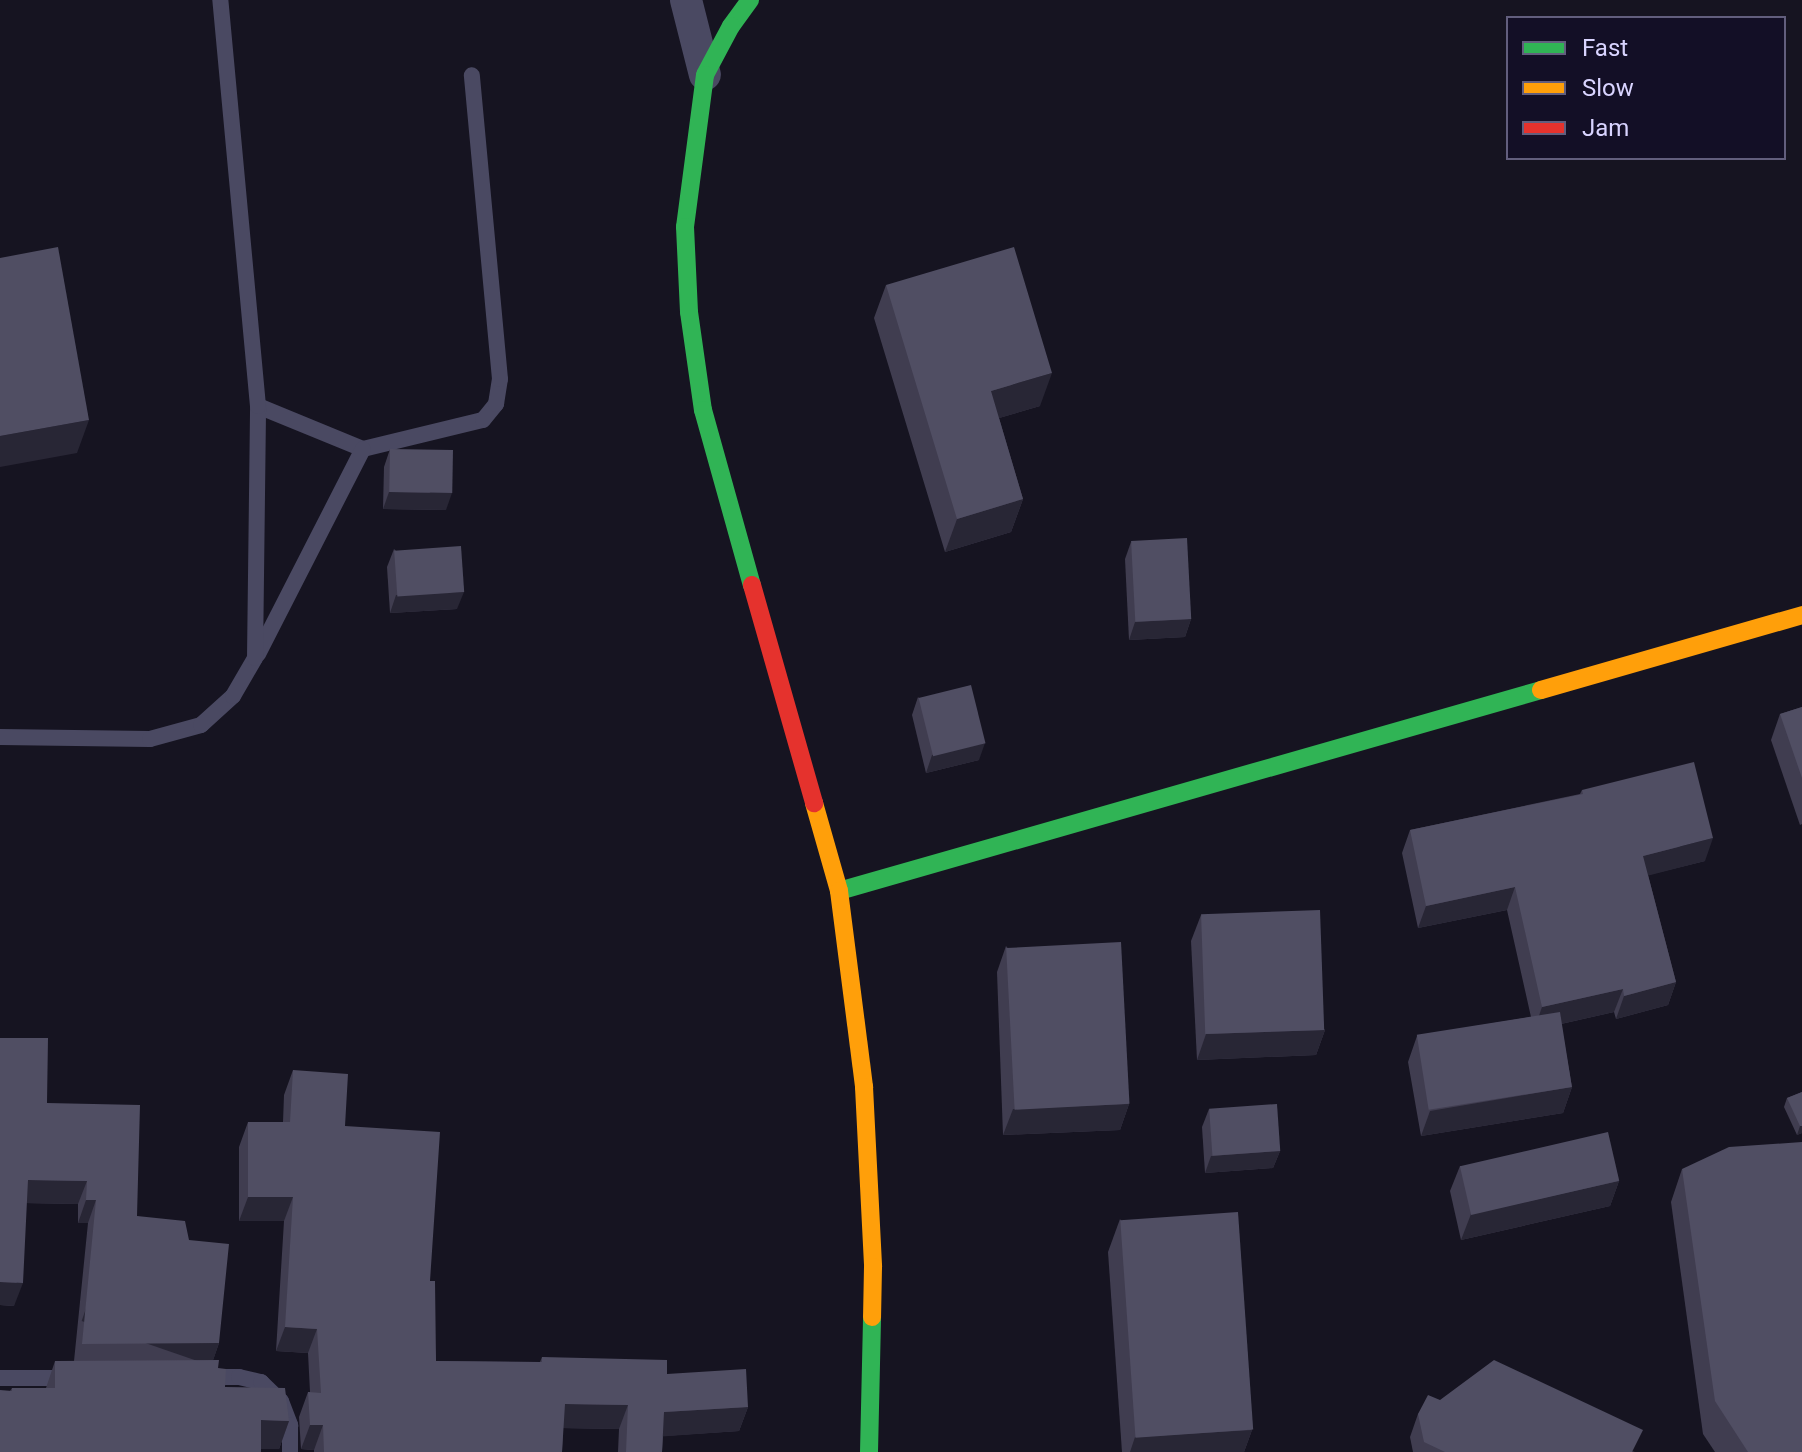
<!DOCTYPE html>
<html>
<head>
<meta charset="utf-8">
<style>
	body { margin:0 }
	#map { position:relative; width:1802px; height:1452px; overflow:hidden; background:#161421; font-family:Roboto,sans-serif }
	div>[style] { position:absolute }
	.lane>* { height:16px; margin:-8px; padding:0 8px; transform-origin:8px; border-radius:8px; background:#4a4962 }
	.street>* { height:32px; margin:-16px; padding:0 16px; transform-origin:16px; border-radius:16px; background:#4a4962 }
	.fast>* { height:18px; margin:-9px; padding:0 9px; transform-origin:9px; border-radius:9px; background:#30b455 }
	.slow>* { height:18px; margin:-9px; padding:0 9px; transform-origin:9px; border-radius:9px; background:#ff9f0a }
	.jam>* { height:18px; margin:-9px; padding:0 9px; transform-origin:9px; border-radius:9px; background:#e5322d }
	.wall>* { inset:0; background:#403d50 }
	.shaded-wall>* { inset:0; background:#282635; transform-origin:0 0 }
	.building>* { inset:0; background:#504e63; transform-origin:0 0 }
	span { translate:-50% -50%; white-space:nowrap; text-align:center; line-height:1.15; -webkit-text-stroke:6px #130f26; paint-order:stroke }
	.legend { position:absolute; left:1506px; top:16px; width:280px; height:144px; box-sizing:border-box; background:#130f26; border:2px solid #625e7d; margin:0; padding:10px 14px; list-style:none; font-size:24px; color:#d9d4ff }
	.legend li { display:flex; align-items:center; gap:16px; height:40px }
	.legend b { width:40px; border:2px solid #625e7d }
</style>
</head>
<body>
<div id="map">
	<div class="lane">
		<div style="left:258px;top:406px;width:113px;rotate:22.3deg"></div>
		<div style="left:363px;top:449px;width:123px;rotate:-13.6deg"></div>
		<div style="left:483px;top:420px;width:21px;rotate:-51deg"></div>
		<div style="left:496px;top:404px;width:25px;rotate:-81deg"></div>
		<div style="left:500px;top:379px;width:305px;rotate:-95.3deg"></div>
		<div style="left:258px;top:654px;width:230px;rotate:-62.9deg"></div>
		<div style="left:0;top:737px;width:150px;rotate:0.8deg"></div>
		<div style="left:150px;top:739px;width:53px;rotate:-15.4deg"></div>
		<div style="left:201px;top:725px;width:43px;rotate:-42.2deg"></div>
		<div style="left:233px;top:696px;width:44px;rotate:-59.9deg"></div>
		<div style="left:255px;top:658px;width:252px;rotate:-89.3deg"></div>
		<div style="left:258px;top:406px;width:408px;rotate:-95.3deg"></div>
		<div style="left:206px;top:1377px;width:33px"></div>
		<div style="left:239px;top:1377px;width:23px;rotate:13deg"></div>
		<div style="left:261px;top:1382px;width:28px;rotate:44deg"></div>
		<div style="left:281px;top:1401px;width:26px;rotate:69deg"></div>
		<div style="left:290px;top:1425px;width:27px;rotate:90deg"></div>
		<div style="left:0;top:1378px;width:70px"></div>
	</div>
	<div class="street">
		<div style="left:686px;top:0;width:77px;rotate:75.8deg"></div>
	</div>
	<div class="fast">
		<div style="left:750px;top:0;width:32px;rotate:126deg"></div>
		<div style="left:731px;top:26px;width:55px;rotate:118deg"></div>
		<div style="left:705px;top:75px;width:153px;rotate:97.5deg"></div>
		<div style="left:685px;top:227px;width:85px;rotate:87.3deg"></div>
		<div style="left:689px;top:312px;width:99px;rotate:81.9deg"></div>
		<div style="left:703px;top:410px;width:182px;rotate:74.4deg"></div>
		<div style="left:839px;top:891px;width:730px;rotate:-15.98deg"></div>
		<div style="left:869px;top:1452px;width:135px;rotate:-88.7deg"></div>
	</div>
	<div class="slow">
		<div style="left:1541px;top:690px;width:272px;rotate:-16deg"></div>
		<div style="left:814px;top:803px;width:91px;rotate:74.1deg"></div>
		<div style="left:839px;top:891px;width:198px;rotate:82.7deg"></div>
		<div style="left:864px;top:1087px;width:180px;rotate:87.1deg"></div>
		<div style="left:873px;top:1267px;width:50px;rotate:91.1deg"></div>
	</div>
	<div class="jam">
		<div style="left:752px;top:585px;width:227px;rotate:74.1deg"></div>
	</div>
	<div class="wall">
		<div style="clip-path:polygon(886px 285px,1040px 406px,999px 418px,1023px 499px,1011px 532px,945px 552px,874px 318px)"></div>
		<div style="clip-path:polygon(390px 449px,446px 510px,383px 509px,384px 467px)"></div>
		<div style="clip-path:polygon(1131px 542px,1191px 619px,1185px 637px,1129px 640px,1125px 559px)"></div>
		<div style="clip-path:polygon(394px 549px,457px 609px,390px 613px,387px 567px)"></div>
		<div style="clip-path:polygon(918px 697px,979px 760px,926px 773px,912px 715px)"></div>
		<div style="clip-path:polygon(1802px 707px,1802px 824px,1800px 825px,1771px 740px,1780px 714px)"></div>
		<div style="clip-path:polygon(1582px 790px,1705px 861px,1648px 875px,1676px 982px,1668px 1005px,1616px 1019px,1614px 1012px,1561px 1024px,1572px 1087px,1563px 1113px,1421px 1136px,1408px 1062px,1417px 1036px,1531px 1017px,1507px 910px,1418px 928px,1402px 853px,1410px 830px,1580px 794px)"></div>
		<div style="clip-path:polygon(1201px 915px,1325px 1030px,1316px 1055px,1197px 1060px,1191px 941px)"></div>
		<div style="clip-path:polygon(1006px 946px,1129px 1104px,1120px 1130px,1003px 1135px,997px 972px)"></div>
		<div style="clip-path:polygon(0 1038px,47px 1103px,137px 1216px,189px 1240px,219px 1343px,213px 1360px,218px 1368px,225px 1387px,289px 1421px,279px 1449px,10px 1391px,12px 1388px,46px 1388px,55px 1361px,74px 1361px,88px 1223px,78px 1223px,78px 1204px,26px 1203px,14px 1306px,0 1305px)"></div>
		<div style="clip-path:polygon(293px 1070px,345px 1126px,430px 1281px,436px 1361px,540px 1362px,542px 1357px,667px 1374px,748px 1407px,739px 1431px,663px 1436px,662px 1452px,618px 1452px,619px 1429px,563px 1428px,562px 1452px,314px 1452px,314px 1450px,301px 1449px,299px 1417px,308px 1392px,310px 1392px,308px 1353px,276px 1351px,284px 1221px,239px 1221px,239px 1147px,248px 1122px,283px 1122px,284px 1095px)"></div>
		<div style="clip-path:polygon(1802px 1092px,1802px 1133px,1797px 1135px,1784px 1107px,1787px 1098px)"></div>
		<div style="clip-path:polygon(1209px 1109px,1280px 1151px,1273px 1168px,1205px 1173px,1202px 1127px)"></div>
		<div style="clip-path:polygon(1460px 1166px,1619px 1181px,1610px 1206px,1461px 1240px,1450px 1191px)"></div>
		<div style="clip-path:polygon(1682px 1169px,1802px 1452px,1715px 1452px,1703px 1434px,1671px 1202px)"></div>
		<div style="clip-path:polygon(1120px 1219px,1252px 1430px,1244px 1452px,1122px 1452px,1108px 1252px)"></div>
		<div style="clip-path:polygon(1440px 1400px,1635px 1452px,1413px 1452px,1410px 1437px,1418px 1414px)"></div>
	</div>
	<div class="shaded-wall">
		<div style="clip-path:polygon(1052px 373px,1040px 406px,979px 424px,991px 391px)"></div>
		<div style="clip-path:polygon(89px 420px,77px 453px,0 467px,0 436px)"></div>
		<div style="clip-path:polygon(389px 492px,452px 493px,446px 510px,383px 509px)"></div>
		<div style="clip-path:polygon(1023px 499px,1011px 532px,945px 552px,957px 519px)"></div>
		<div style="clip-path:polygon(464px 592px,457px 609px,390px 613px,396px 595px)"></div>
		<div style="clip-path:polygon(1191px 619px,1185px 637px,1129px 640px,1135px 622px)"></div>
		<div style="clip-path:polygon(985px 743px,979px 760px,926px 773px,932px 755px)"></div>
		<div style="clip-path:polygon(1713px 838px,1705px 861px,1635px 879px,1643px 856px)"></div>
		<div style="clip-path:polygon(1515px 887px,1507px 910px,1418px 928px,1426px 906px)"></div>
		<div style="clip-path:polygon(1676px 982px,1668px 1005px,1616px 1019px,1624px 996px)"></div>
		<div style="clip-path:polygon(1623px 989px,1614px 1012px,1534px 1030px,1542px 1007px)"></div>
		<div style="clip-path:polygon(1325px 1030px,1316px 1055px,1197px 1060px,1206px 1034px)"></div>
		<div style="clip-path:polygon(1572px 1087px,1563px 1113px,1421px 1136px,1430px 1111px)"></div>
		<div style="clip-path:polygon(1129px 1104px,1120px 1130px,1003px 1135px,1013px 1109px)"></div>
		<div style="clip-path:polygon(1800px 1126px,1802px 1126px,1802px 1133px,1797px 1135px)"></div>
		<div style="clip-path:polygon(1280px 1151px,1273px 1168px,1205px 1173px,1211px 1156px)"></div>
		<div style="clip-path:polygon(28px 1180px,87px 1181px,78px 1204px,19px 1203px)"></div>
		<div style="clip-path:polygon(1619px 1181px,1610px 1206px,1461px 1240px,1471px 1214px)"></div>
		<div style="clip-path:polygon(248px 1197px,293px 1197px,284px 1221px,239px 1221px)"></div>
		<div style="clip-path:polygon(86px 1200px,96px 1200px,88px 1223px,78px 1223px)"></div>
		<div style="clip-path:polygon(0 1282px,23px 1283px,14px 1306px,0 1305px)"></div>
		<div style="clip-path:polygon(285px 1327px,317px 1329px,308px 1353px,276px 1351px)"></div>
		<div style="left:219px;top:1343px;width:24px;height:137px;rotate:109deg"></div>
		<div style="clip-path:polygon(565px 1404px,628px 1405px,619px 1429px,556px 1428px)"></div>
		<div style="clip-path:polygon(748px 1407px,739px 1431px,655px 1437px,664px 1412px)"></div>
		<div style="clip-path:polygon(261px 1420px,289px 1421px,279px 1449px,251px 1449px)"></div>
		<div style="clip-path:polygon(310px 1425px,323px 1425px,314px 1450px,301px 1449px)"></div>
		<div style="clip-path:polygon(1252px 1430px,1244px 1452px,1130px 1452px,1135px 1437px)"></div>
	</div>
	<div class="building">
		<div style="clip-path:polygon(58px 247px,89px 420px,0 436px,0 258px)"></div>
		<div style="clip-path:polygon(1014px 247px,1052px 373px,991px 391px,1023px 499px,957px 519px,886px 285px)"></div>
		<div style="left:390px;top:449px;width:63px;height:43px;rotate:1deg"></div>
		<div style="left:1187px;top:538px;width:81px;height:56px;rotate:87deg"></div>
		<div style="left:461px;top:546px;width:46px;height:67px;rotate:86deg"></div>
		<div style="left:971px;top:685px;width:60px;height:54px;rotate:76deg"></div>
		<div style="clip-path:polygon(1802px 707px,1802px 778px,1780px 714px)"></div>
		<div style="clip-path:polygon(1694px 762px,1713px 838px,1643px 856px,1676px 982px,1624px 996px,1623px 989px,1542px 1007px,1515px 887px,1426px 906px,1410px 830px,1583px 794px,1582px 790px)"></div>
		<div style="left:1320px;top:910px;width:120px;height:119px;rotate:88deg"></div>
		<div style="left:1121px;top:942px;width:162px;height:115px;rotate:87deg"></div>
		<div style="left:1560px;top:1012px;width:76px;height:145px;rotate:81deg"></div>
		<div style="clip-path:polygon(0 1038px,48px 1038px,47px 1103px,140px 1105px,137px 1216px,185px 1221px,189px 1240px,229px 1244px,219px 1343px,82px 1344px,96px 1200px,86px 1200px,87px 1181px,28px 1180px,23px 1283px,0 1282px)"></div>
		<div style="clip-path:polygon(293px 1070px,348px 1074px,345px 1126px,440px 1132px,430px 1281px,435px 1281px,436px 1361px,542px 1362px,542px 1357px,667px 1360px,667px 1374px,746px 1369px,748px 1407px,664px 1412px,662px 1452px,626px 1452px,628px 1405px,565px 1404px,562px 1452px,324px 1452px,323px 1425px,310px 1425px,308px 1392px,321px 1393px,317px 1329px,285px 1327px,293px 1197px,248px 1197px,248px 1122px,290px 1122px)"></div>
		<div style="clip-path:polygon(1802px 1092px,1802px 1126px,1800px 1126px,1787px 1098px)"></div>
		<div style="left:1277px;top:1104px;width:47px;height:68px;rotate:86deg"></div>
		<div style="left:1608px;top:1132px;width:50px;height:152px;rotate:77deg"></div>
		<div style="clip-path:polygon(1802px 1142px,1802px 1452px,1748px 1452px,1715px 1401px,1682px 1169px,1729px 1147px)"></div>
		<div style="left:1238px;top:1212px;width:218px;height:118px;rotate:86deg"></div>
		<div style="clip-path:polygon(219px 1360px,218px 1368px,226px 1369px,225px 1387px,285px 1388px,289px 1421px,261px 1420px,261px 1452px,0 1452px,0 1390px,12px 1391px,12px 1388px,55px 1388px,55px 1361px)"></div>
		<div style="clip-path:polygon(1494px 1360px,1643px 1430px,1632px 1452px,1445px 1452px,1424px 1442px,1418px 1414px,1428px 1395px,1440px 1400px)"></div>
	</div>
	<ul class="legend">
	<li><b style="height:10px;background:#30b455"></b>Fast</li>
	<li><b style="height:10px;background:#ff9f0a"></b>Slow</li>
	<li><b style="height:10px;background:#e5322d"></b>Jam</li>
	</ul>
</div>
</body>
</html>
